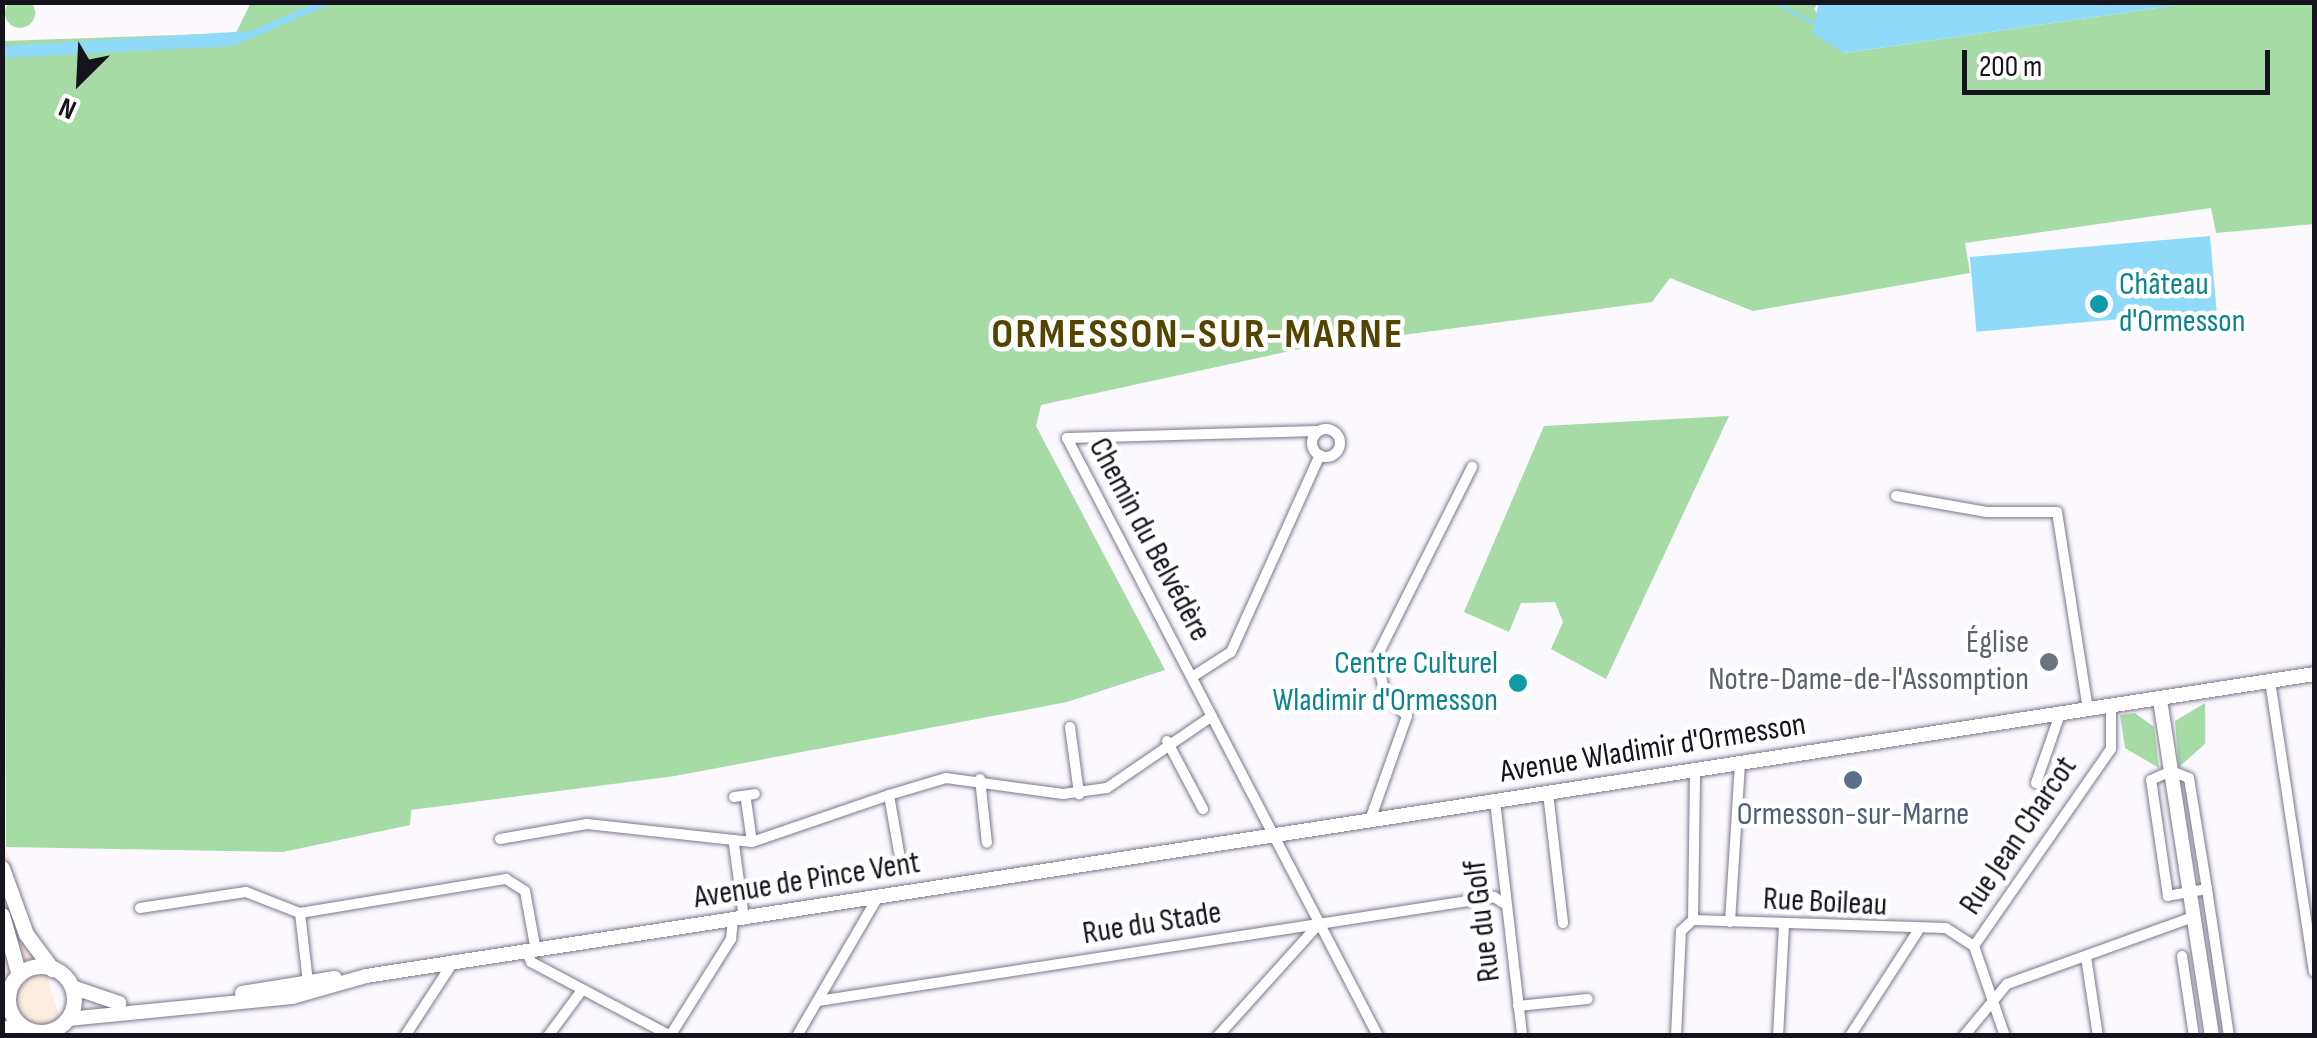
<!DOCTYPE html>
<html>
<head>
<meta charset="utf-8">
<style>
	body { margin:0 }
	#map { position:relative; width:2317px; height:1038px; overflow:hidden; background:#fbf9fe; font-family:"Sofia Sans Condensed",sans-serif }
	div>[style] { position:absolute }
	.commercial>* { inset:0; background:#fcede0 }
	.green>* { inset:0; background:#a6dba6 }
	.round { border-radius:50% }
	.water>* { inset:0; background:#8fdaf8; transform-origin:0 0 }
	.stream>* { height:2.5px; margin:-1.25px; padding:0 1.25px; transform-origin:1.25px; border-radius:1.25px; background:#8fdaf8 }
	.roads { filter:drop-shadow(0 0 2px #7d768b) drop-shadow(0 0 2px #7d768b) }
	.street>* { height:10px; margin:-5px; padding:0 5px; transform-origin:5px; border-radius:5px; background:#fff }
	.street>.ring { margin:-5px; padding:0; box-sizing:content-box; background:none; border:10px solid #fff; border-radius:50% }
	.secondary>* { height:14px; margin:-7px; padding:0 7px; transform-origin:7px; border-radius:7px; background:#fff }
	.primary>* { height:15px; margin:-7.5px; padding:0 7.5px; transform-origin:7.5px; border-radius:7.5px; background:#fff }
	.primary>.ring { margin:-7.5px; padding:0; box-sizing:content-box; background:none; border:15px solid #fff; border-radius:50% }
	.dots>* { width:28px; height:28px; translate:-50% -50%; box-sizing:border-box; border:5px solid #fff; border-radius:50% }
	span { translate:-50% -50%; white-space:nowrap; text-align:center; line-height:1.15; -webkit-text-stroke:9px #fff; paint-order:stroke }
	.culture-label { font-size:32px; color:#0d838f }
	.left { translate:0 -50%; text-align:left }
	.right { translate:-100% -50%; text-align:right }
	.street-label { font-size:32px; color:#15131b }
	.worship-label { font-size:32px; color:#5b616d }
	.service-label { font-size:32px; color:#4e5e75 }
	.district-label { font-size:42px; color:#544401; font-weight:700; letter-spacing:2.5px }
	.frame { position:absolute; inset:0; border:5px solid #15131b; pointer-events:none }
	.north { position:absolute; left:30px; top:30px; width:100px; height:100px; -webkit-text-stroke:8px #fff; paint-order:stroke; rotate:204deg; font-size:28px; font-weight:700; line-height:40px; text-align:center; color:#15131b }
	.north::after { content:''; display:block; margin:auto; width:35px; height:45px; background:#15131b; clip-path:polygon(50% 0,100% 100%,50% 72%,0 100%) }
	.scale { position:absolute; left:1962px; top:50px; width:308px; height:45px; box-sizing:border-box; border:5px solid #15131b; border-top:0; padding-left:12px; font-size:30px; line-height:35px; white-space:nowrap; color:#15131b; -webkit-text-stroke:8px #fff; paint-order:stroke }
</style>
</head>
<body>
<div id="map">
	<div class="commercial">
		<div style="clip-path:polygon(2px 840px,6px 847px,65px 1035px,3px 1035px)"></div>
	</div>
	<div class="green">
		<div class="round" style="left:5px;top:-2px;width:30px;height:30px"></div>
		<div style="clip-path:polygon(251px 2px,1819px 2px,1814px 9px,1844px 53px,2192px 3px,2314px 3px,2314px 224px,2216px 233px,2211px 208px,1965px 243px,1970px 273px,1753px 311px,1670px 278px,1652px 302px,1304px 348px,1041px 405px,1036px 426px,1165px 670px,1067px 702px,675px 776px,411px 810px,410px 825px,283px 852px,6px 847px,2px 41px,236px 33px)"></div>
		<div style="clip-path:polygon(1729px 416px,1606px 679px,1551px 649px,1563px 622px,1555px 602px,1521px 603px,1509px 632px,1464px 612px,1544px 426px)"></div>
		<div style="clip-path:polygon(2205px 703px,2205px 744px,2179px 767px,2175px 721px)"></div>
		<div style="clip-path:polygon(2135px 713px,2154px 727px,2159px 768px,2125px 748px,2120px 715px)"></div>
	</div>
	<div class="water">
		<div style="clip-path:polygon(318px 2px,333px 3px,233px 46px,3px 58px,3px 46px,250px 31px)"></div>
		<div style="clip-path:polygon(1819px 2px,2192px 2px,2192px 3px,1844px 53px,1812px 33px)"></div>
		<div style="left:2210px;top:236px;width:75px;height:241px;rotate:85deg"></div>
	</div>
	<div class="stream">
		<div style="left:1775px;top:2px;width:43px;rotate:28.9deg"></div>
	</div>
	<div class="roads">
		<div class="street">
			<div class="ring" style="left:1312px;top:429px;width:18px;height:18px"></div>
			<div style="left:1318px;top:431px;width:251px;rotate:178.4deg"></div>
			<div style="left:1067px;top:438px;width:674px;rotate:62.52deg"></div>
			<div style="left:1896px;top:496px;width:92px;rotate:10deg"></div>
			<div style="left:1987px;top:512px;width:70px"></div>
			<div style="left:2057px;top:512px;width:200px;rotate:81.1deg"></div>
			<div style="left:1192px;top:677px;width:46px;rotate:-32.7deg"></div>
			<div style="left:1231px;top:652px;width:216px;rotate:-65.7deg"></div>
			<div style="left:2270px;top:681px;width:294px;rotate:81.4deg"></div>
			<div style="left:1070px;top:727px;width:68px;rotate:82.3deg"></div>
			<div style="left:1167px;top:741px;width:77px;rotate:62.1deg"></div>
			<div style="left:980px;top:779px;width:64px;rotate:83.8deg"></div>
			<div style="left:2036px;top:783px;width:73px;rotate:-70.8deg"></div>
			<div style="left:1548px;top:793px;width:131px;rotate:83.4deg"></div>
			<div style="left:734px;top:797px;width:21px;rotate:-8deg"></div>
			<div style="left:746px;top:800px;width:42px;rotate:81.9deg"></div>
			<div style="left:1495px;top:801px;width:237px;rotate:83.4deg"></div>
			<div style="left:1370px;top:820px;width:110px;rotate:-70.4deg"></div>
			<div style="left:1407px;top:716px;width:30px;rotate:-136deg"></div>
			<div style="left:1385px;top:695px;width:40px;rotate:-102deg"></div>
			<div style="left:1377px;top:656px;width:212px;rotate:-63.3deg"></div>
			<div style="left:500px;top:839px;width:88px;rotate:-9.8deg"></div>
			<div style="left:587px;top:824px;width:166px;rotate:6.2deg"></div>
			<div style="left:752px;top:842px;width:145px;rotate:-18.9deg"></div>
			<div style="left:734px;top:844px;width:76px;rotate:82.4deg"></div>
			<div style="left:899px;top:852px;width:58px;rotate:-100deg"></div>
			<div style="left:889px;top:795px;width:59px;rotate:-16.6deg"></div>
			<div style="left:946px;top:778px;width:118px;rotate:7.8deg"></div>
			<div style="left:1063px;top:794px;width:44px;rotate:-7.8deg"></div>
			<div style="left:1107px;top:788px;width:127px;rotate:-34.4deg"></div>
			<div style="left:2207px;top:889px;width:40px;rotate:170deg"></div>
			<div style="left:2168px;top:896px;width:117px;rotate:-98.3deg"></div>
			<div style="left:2151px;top:780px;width:22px;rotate:-24deg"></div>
			<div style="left:2171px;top:771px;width:19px;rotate:21deg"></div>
			<div style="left:2189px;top:778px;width:112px;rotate:80.8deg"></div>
			<div style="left:2207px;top:889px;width:149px;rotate:81.5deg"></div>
			<div style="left:140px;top:908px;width:107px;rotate:-8.6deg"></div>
			<div style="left:246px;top:892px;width:58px;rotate:21.3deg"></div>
			<div style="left:300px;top:913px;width:209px;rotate:-9.4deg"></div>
			<div style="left:506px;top:879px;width:22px;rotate:32deg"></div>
			<div style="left:525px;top:891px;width:61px;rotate:79.6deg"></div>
			<div style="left:300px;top:913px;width:69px;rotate:83.4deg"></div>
			<div style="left:1693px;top:920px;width:150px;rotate:-89.2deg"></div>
			<div style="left:1730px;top:922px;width:159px;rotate:-86.4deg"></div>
			<div style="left:1974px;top:946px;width:240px;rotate:-55.2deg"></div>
			<div style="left:2111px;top:749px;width:43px;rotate:-90deg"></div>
			<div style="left:527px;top:952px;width:11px;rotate:68deg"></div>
			<div style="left:531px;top:962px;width:158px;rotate:27.9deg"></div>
			<div style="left:2182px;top:956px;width:81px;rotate:81.5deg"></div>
			<div style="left:2086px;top:957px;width:80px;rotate:81.4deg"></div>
			<div style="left:818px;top:1001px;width:684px;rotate:-8.75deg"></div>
			<div style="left:1494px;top:897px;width:15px;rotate:32deg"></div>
			<div style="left:1518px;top:1006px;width:70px;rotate:-5.7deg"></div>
			<div style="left:405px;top:1036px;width:86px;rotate:-56.9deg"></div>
			<div style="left:548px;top:1036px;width:57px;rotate:-53.5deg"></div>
			<div style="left:670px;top:1036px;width:115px;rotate:-57.8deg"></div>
			<div style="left:731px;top:939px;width:18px;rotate:-84deg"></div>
			<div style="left:797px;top:1036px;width:161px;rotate:-59.8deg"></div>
			<div style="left:1218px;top:1036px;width:151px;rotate:-48deg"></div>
			<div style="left:1676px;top:1036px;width:105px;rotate:-87.3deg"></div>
			<div style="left:1681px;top:931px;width:16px;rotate:-43deg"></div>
			<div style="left:1693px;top:920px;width:253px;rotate:1.8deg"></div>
			<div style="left:1946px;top:928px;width:33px;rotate:33deg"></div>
			<div style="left:1974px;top:946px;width:95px;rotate:71deg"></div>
			<div style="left:1778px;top:1036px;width:111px;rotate:-86.9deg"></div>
			<div style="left:1850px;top:1036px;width:125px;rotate:-57.1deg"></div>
			<div style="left:1964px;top:1036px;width:67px;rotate:-50.4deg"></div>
			<div style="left:2007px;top:984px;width:198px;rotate:-19.8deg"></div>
		</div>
		<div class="secondary">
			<div style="left:2160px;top:700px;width:340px;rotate:81.2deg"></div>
			<div style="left:72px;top:987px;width:50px;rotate:18.8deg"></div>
			<div style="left:242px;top:993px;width:94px;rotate:-9.2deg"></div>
			<div style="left:2px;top:1006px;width:10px;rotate:-53deg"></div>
			<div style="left:68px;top:1019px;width:225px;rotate:-5.6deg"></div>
			<div style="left:292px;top:997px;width:77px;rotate:-15.8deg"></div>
			<div style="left:366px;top:976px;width:1971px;rotate:-8.81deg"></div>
			<div style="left:2px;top:1029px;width:19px;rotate:-12deg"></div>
		</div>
		<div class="primary">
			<div style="left:2px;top:868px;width:70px;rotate:70deg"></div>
			<div style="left:26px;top:934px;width:44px;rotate:53.4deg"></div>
			<div style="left:2px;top:915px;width:62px;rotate:74.2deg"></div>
			<div class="ring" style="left:8px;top:966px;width:51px;height:51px"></div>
		</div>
	</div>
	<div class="dots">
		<div style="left:2099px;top:304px;background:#0f9aa8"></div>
		<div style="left:2049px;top:662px;background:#6b7280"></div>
		<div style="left:1518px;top:683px;background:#0f9aa8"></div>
		<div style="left:1853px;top:780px;background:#5c6f8a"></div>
	</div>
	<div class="culture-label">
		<span class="left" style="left:2119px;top:304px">Château<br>d'Ormesson</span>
		<span class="right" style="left:1498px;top:683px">Centre Culturel<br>Wladimir d'Ormesson</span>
	</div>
	<div class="street-label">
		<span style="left:1149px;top:540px;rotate:62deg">Chemin du Belvédère</span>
		<span style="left:1653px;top:749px;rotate:-9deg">Avenue Wladimir d'Ormesson</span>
		<span style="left:2019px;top:836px;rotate:-56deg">Rue Jean Charcot</span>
		<span style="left:807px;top:881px;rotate:-9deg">Avenue de Pince Vent</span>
		<span style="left:1825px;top:903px;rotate:3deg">Rue Boileau</span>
		<span style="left:1483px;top:921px;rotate:-97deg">Rue du Golf</span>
		<span style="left:1152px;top:924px;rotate:-9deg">Rue du Stade</span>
	</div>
	<div class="worship-label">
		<span class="right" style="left:2029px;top:662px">Église<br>Notre-Dame-de-l'Assomption</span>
	</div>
	<div class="service-label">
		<span style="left:1853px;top:815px">Ormesson-sur-Marne</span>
	</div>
	<div class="district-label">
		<span style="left:1198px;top:335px">ORMESSON-SUR-MARNE</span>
	</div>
	<div class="frame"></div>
	<div class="north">N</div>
	<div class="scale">200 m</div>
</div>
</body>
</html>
